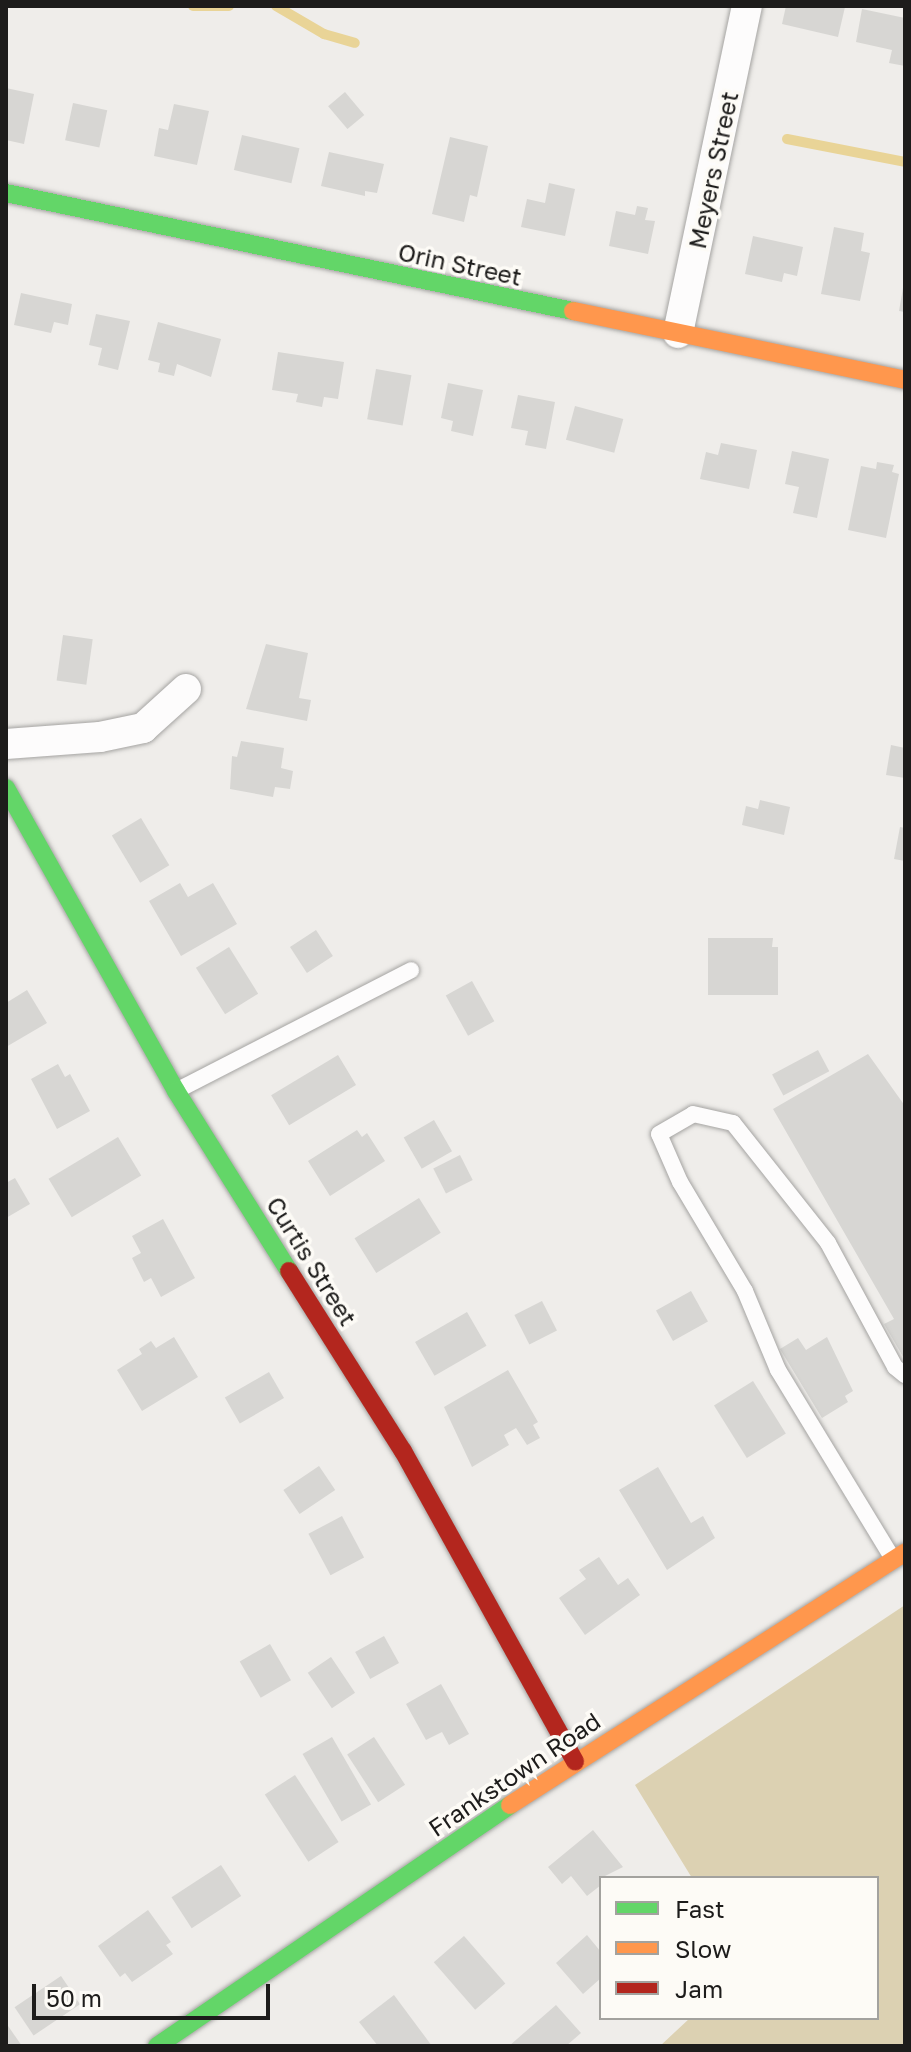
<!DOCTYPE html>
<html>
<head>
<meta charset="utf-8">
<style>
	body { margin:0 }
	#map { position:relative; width:911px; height:2052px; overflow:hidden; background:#efedea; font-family:"Golos Text",sans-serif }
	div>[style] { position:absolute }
	.green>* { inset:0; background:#dcd1b2 }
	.stream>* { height:10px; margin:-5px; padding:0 5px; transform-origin:5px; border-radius:5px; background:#e9d497 }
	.building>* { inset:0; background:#d7d6d3; transform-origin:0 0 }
	.roads { filter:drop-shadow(0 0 2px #a5a4a2) drop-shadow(0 0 2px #a5a4a2) }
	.lane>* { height:16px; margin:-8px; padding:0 8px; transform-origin:8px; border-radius:8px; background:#fdfcfc }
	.street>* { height:30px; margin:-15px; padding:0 15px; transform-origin:15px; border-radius:15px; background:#fdfcfc }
	.fast>* { height:18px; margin:-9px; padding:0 9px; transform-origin:9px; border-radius:9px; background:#63d668 }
	.slow>* { height:18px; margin:-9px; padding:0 9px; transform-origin:9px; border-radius:9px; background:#ff974d }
	.jam>* { height:18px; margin:-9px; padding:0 9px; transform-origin:9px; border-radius:9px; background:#b3261e }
	span { translate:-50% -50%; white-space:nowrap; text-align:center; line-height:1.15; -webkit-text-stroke:7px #fdfbf6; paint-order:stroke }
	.street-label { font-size:24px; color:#1d1c1b }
	.frame { position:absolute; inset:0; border:8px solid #1d1c1b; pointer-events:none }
	.legend { position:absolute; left:599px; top:1876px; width:280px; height:144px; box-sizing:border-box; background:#fdfbf6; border:2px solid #a3a29e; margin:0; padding:10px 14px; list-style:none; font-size:24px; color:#1d1c1b }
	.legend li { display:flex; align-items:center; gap:16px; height:40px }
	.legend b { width:40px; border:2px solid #a3a29e }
	.scale { position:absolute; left:32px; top:1984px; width:238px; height:36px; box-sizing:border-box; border:4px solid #1d1c1b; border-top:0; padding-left:10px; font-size:24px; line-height:28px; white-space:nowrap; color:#1d1c1b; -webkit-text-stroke:6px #fdfbf6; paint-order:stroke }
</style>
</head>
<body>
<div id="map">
	<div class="green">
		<div style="clip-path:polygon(905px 1605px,905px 2046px,660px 2046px,690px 2018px,877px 2018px,877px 1878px,692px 1878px,635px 1785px)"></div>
	</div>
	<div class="stream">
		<div style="left:193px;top:6px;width:36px"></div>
		<div style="left:276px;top:6px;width:56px;rotate:30.3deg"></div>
		<div style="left:324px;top:34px;width:32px;rotate:16deg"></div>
		<div style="left:787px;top:139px;width:120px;rotate:11deg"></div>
	</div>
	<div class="building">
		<div style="clip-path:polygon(786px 6px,845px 7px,838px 37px,782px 24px)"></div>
		<div style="clip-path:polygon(862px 9px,905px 18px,905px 66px,889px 63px,892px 50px,856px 42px)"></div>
		<div style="clip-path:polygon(6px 88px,34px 94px,24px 144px,6px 140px)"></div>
		<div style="left:345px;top:92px;width:30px;height:22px;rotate:50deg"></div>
		<div style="left:73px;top:103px;width:35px;height:38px;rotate:12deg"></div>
		<div style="clip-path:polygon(174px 104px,209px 111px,197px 165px,154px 156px,159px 128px,168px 130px)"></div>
		<div style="left:242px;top:135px;width:59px;height:36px;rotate:13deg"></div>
		<div style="clip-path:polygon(450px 137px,488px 146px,477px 197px,470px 195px,464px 222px,432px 214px)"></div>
		<div style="clip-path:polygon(329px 152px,384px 164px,377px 193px,365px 191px,365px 196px,321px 186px)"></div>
		<div style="clip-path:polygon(549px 183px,575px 189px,565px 236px,521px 227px,527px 199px,545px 203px)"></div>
		<div style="clip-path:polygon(637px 206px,648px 208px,645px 220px,655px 221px,648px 254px,609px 246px,616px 211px,635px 215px)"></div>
		<div style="clip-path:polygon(834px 227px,864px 233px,861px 251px,870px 253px,860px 301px,821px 294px)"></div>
		<div style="clip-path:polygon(753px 236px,803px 247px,797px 276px,784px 273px,782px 282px,745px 274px)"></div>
		<div style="clip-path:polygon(903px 288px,905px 288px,905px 312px,899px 311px)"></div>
		<div style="clip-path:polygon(21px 293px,72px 304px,68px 325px,54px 322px,51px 333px,14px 325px)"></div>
		<div style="clip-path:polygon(96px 314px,130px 321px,118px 370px,98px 365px,102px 348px,89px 345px)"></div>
		<div style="clip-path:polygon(158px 322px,221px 339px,211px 377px,177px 364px,174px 376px,158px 372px,160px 363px,148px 360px)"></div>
		<div style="clip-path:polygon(278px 352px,344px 362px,338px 399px,324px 397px,322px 407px,296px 402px,298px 394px,272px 390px)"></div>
		<div style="left:376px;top:369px;width:36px;height:51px;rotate:10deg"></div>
		<div style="clip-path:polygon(448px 383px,483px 390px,473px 436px,451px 431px,453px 421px,441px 418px)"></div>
		<div style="clip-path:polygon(518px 395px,555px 402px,546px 449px,525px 445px,528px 431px,511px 428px)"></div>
		<div style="left:575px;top:406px;width:50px;height:35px;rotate:15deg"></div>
		<div style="clip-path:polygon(721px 443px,757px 450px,749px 489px,700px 479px,706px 452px,718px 455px)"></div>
		<div style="clip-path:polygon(792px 451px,829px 459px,817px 518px,793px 513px,799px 487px,785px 484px)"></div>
		<div style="clip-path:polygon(877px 462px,894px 465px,892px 472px,899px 474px,886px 538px,848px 530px,861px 466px,876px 469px)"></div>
		<div style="left:63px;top:635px;width:30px;height:46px;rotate:8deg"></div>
		<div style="clip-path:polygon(266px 644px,308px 653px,299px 698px,311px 700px,307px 721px,246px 709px)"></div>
		<div style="clip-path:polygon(241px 741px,284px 748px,281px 768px,293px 771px,290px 789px,275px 787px,273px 797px,230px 789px,232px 756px,237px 757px)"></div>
		<div style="clip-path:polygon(891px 745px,905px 748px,905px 778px,886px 775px)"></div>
		<div style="clip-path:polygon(760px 800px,790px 807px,784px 835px,742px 825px,746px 806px,758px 809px)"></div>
		<div style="left:141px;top:818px;width:55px;height:34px;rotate:59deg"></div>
		<div style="clip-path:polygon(900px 827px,905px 828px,905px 861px,894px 859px)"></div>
		<div style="clip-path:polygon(180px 883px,188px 897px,213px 883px,237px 924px,181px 956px,149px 901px)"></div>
		<div style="left:316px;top:930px;width:31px;height:31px;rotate:57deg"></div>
		<div style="clip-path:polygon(708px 938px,773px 938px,772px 947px,778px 947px,778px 995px,708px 995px)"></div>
		<div style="left:229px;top:947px;width:55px;height:39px;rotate:58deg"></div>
		<div style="left:472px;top:981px;width:46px;height:30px;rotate:61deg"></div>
		<div style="clip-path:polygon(27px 990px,47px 1023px,6px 1047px,6px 1003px)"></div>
		<div style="left:818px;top:1050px;width:24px;height:52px;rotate:62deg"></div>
		<div style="clip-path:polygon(868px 1054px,905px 1106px,905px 1360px,884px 1324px,894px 1319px,773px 1109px)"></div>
		<div style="left:338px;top:1055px;width:35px;height:78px;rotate:59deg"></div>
		<div style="clip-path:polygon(58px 1064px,65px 1077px,70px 1074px,90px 1111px,57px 1129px,31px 1079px)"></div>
		<div style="left:434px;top:1120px;width:36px;height:35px;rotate:60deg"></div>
		<div style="clip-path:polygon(357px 1130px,362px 1137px,367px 1133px,385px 1161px,330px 1196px,308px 1161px)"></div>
		<div style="left:118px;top:1137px;width:45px;height:81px;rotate:59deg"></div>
		<div style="left:460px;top:1155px;width:28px;height:30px;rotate:63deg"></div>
		<div style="clip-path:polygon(15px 1178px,30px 1204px,6px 1218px,6px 1183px)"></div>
		<div style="left:419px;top:1198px;width:41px;height:76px;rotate:58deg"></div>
		<div style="clip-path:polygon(163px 1219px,195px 1278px,161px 1297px,151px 1278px,144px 1282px,132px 1258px,141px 1253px,132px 1236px)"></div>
		<div style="left:691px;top:1291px;width:35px;height:40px;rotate:61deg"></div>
		<div style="left:542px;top:1301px;width:33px;height:31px;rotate:63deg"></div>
		<div style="left:467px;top:1312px;width:39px;height:60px;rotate:60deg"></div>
		<div style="clip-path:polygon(174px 1337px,198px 1377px,142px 1411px,117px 1370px,142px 1354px,139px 1349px,151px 1341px,156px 1348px)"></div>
		<div style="clip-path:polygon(827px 1337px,853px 1391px,845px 1396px,848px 1402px,822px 1418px,780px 1349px,798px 1338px,806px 1350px)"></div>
		<div style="clip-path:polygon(508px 1370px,538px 1422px,533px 1425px,540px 1438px,527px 1445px,516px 1428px,504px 1435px,509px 1445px,472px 1467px,444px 1407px)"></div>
		<div style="left:269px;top:1372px;width:30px;height:51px;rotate:60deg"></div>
		<div style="left:753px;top:1381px;width:62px;height:46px;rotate:58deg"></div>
		<div style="left:319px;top:1466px;width:29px;height:43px;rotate:56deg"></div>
		<div style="clip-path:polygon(658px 1467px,691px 1523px,703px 1516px,715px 1538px,667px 1570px,619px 1490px)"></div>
		<div style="left:342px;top:1516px;width:47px;height:38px;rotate:62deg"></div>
		<div style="clip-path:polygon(599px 1557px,618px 1585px,628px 1578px,640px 1595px,585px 1635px,559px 1598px,586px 1579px,579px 1570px)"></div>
		<div style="left:384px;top:1636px;width:31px;height:33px;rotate:61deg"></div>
		<div style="left:270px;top:1644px;width:42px;height:35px;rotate:60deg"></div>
		<div style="left:331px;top:1657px;width:43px;height:28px;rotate:56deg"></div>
		<div style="clip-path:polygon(441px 1684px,469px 1734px,449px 1745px,442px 1732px,426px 1740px,406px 1704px)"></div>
		<div style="left:332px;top:1737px;width:78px;height:34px;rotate:60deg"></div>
		<div style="left:374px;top:1737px;width:57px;height:32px;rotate:57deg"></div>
		<div style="left:295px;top:1775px;width:80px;height:36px;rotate:57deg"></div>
		<div style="clip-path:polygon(593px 1830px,623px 1867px,601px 1878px,601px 1885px,587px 1896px,571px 1876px,562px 1884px,548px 1867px)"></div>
		<div style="left:221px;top:1865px;width:37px;height:59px;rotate:57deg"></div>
		<div style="clip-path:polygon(148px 1910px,171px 1942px,166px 1945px,173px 1954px,132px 1982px,125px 1973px,120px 1977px,98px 1946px)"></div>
		<div style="clip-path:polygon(587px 1935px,601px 1952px,601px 1978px,583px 1994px,556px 1963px)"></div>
		<div style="left:464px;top:1936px;width:63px;height:40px;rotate:49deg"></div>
		<div style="left:61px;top:1976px;width:34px;height:56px;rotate:56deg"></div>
		<div style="clip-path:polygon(394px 1995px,432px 2046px,378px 2046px,359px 2022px)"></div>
		<div style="clip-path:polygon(556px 2005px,581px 2033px,566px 2046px,509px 2046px)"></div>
		<div style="clip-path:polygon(6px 2023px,22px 2046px,6px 2046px)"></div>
	</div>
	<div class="roads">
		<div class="lane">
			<div style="left:178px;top:1090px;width:262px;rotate:-27.2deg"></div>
			<div style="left:893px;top:1559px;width:221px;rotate:-121.3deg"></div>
			<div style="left:778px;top:1370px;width:86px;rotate:-112.7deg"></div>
			<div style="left:745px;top:1291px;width:127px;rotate:-120.8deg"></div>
			<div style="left:680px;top:1182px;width:52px;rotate:-113.6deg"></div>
			<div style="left:659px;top:1134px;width:39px;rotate:-30deg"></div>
			<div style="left:693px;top:1114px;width:41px;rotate:12.7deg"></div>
			<div style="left:733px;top:1123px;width:153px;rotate:51.6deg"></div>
			<div style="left:828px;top:1243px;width:141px;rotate:61.6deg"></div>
			<div style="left:895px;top:1367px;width:13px;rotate:39deg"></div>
		</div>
		<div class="street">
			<div style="left:678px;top:333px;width:334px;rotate:-78.1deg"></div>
			<div style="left:6px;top:744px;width:94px;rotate:-4.3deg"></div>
			<div style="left:100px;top:737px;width:44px;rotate:-11.8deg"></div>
			<div style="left:143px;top:728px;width:58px;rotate:-42.2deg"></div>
		</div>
		<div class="fast">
			<div style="left:6px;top:193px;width:579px;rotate:11.76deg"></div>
			<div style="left:6px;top:788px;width:347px;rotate:60.7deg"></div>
			<div style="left:176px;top:1091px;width:213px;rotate:57.9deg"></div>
			<div style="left:157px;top:2046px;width:427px;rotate:-34.3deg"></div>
		</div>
		<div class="slow">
			<div style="left:573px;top:311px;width:339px;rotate:11.7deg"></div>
			<div style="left:510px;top:1805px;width:469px;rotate:-32.6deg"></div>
		</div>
		<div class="jam">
			<div style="left:289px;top:1271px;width:213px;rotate:57.7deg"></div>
			<div style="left:403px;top:1451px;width:355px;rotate:61deg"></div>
		</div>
	</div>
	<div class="street-label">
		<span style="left:713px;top:170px;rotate:-78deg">Meyers Street</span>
		<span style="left:460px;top:264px;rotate:12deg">Orin Street</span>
		<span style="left:312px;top:1261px;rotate:58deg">Curtis Street</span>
		<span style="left:514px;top:1774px;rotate:-34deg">Frankstown Road</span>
	</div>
	<div class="frame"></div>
	<ul class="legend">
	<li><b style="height:10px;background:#63d668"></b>Fast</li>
	<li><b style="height:10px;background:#ff974d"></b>Slow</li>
	<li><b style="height:10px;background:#b3261e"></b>Jam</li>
	</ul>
	<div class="scale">50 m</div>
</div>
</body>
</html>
